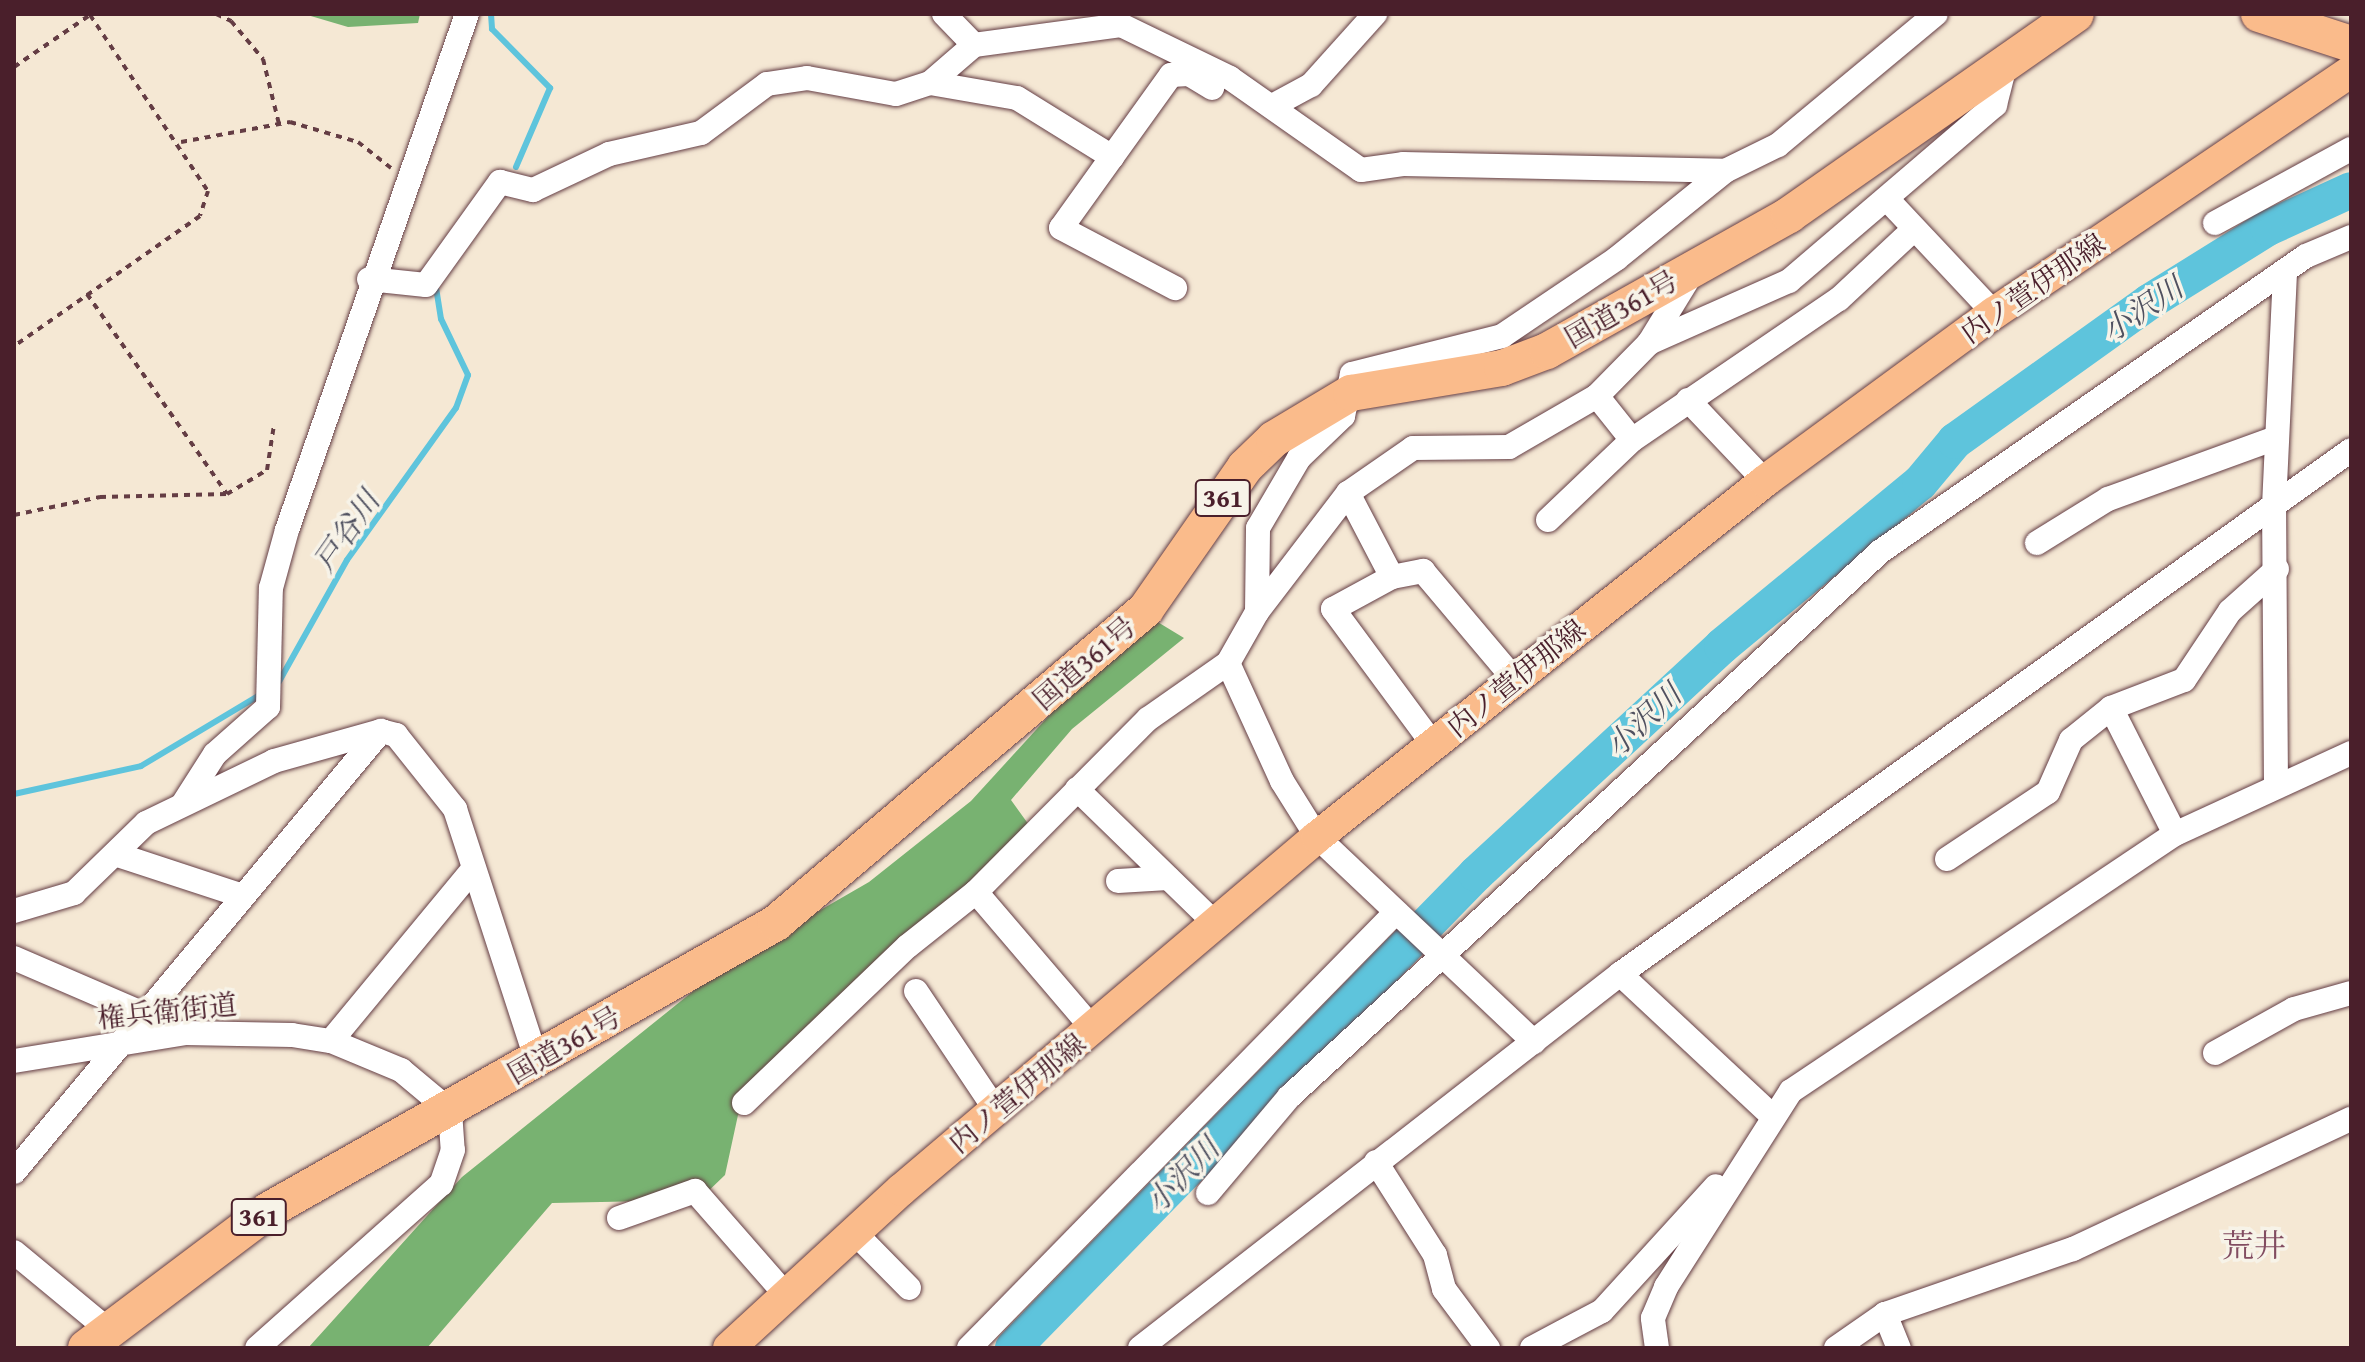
<!DOCTYPE html>
<html>
<head>
<meta charset="utf-8">
<style>
	body { margin:0 }
	#map { position:relative; width:2365px; height:1362px; overflow:hidden; background:#f5e8d4; font-family:"Gentium Book Plus","Noto Serif JP",serif }
	div>[style] { position:absolute }
	.forest>* { inset:0; background:#78b271 }
	.stream>* { height:6px; margin:-3px; padding:0 3px; transform-origin:3px; border-radius:3px; background:#5ec4dc }
	.river>* { height:36px; margin:-18px; padding:0 18px; transform-origin:18px; border-radius:18px; background:#5ec4dc }
	.path>* { height:4px; margin-top:-2px; transform-origin:0; background:repeating-linear-gradient(90deg,#643d44 0 6px,transparent 0 12px) }
	.roads { filter:drop-shadow(0 0 2px #643d44) drop-shadow(0 0 2px #643d44) }
	.minor>* { height:24px; margin:-12px; padding:0 12px; transform-origin:12px; border-radius:12px; background:#fff }
	.major>* { height:32px; margin:-16px; padding:0 16px; transform-origin:16px; border-radius:16px; background:#fabb8b }
	.highway>* { height:36px; margin:-18px; padding:0 18px; transform-origin:18px; border-radius:18px; background:#fabb8b }
	span { translate:-50% -50%; white-space:nowrap; text-align:center; line-height:1.15; -webkit-text-stroke:7px #f7f3e8; paint-order:stroke }
	.shield-label span { padding:2px 6px; background:#f7f3e8; border:2px solid; border-radius:6px; -webkit-text-stroke-width:0 }
	.shield-label { font-size:26px; color:#4a1f2b; font-weight:700 }
	.street-label { font-size:28px; color:#4a1f2b }
	.water-label { font-size:30px; color:#505160; font-style:italic }
	.quarter-label { font-size:32px; color:#824d61 }
	.frame { position:absolute; inset:0; border:16px solid #4a1f2b; pointer-events:none }
</style>
</head>
<body>
<div id="map">
	<div class="forest">
		<div style="clip-path:polygon(304px 14px,420px 14px,418px 23px,348px 27px)"></div>
		<div style="clip-path:polygon(1156px 621px,1184px 638px,1072px 729px,1011px 800px,1029px 825px,1014px 857px,879px 960px,738px 1115px,725px 1175px,699px 1200px,552px 1203px,427px 1348px,308px 1348px,462px 1177px,727px 964px,869px 882px,971px 801px,1098px 662px)"></div>
	</div>
	<div class="stream">
		<div style="left:491px;top:14px;width:15px;rotate:86deg"></div>
		<div style="left:492px;top:29px;width:83px;rotate:45.5deg"></div>
		<div style="left:550px;top:88px;width:86px;rotate:113.3deg"></div>
		<div style="left:276px;top:687px;width:145px;rotate:-60.8deg"></div>
		<div style="left:347px;top:560px;width:187px;rotate:-54.4deg"></div>
		<div style="left:456px;top:408px;width:35px;rotate:-70deg"></div>
		<div style="left:468px;top:375px;width:62px;rotate:-115.7deg"></div>
		<div style="left:441px;top:319px;width:30px;rotate:-99deg"></div>
		<div style="left:14px;top:794px;width:130px;rotate:-12.4deg"></div>
		<div style="left:141px;top:766px;width:142px;rotate:-30.9deg"></div>
	</div>
	<div class="river">
		<div style="left:1013px;top:1348px;width:663px;rotate:-45.67deg"></div>
		<div style="left:1476px;top:874px;width:335px;rotate:-42.8deg"></div>
		<div style="left:1722px;top:646px;width:256px;rotate:-39.5deg"></div>
		<div style="left:1920px;top:483px;width:55px;rotate:-50.2deg"></div>
		<div style="left:1955px;top:441px;width:239px;rotate:-35.6deg"></div>
		<div style="left:2149px;top:302px;width:140px;rotate:-31.9deg"></div>
		<div style="left:2268px;top:228px;width:91px;rotate:-24.6deg"></div>
	</div>
	<div class="path">
		<div style="left:216px;top:14px;width:17px;rotate:25deg"></div>
		<div style="left:231px;top:21px;width:50px;rotate:49.9deg"></div>
		<div style="left:263px;top:59px;width:67px;rotate:76.2deg"></div>
		<div style="left:14px;top:67px;width:92px;rotate:-34.4deg"></div>
		<div style="left:90px;top:15px;width:212px;rotate:56.2deg"></div>
		<div style="left:208px;top:191px;width:26px;rotate:108deg"></div>
		<div style="left:200px;top:216px;width:227px;rotate:145deg"></div>
		<div style="left:181px;top:142px;width:111px;rotate:-10.4deg"></div>
		<div style="left:290px;top:122px;width:71px;rotate:16.4deg"></div>
		<div style="left:358px;top:142px;width:42px;rotate:38.2deg"></div>
		<div style="left:87px;top:294px;width:244px;rotate:55deg"></div>
		<div style="left:14px;top:515px;width:88px;rotate:-11.8deg"></div>
		<div style="left:100px;top:497px;width:127px;rotate:-1.4deg"></div>
		<div style="left:227px;top:494px;width:47px;rotate:-31deg"></div>
		<div style="left:267px;top:470px;width:46px;rotate:-81.2deg"></div>
	</div>
	<div class="roads">
		<div class="minor">
			<div style="left:944px;top:14px;width:43px;rotate:45.9deg"></div>
			<div style="left:930px;top:83px;width:88px;rotate:9.8deg"></div>
			<div style="left:1017px;top:98px;width:112px;rotate:31.8deg"></div>
			<div style="left:1112px;top:157px;width:101px;rotate:-54.3deg"></div>
			<div style="left:1171px;top:75px;width:18px;rotate:-3deg"></div>
			<div style="left:1189px;top:74px;width:27px;rotate:31deg"></div>
			<div style="left:1274px;top:105px;width:42px;rotate:-28.4deg"></div>
			<div style="left:1311px;top:85px;width:96px;rotate:-48deg"></div>
			<div style="left:1112px;top:157px;width:87px;rotate:125.7deg"></div>
			<div style="left:1061px;top:228px;width:129px;rotate:27.8deg"></div>
			<div style="left:1887px;top:199px;width:156px;rotate:46.8deg"></div>
			<div style="left:2215px;top:223px;width:155px;rotate:-28.6deg"></div>
			<div style="left:369px;top:279px;width:57px;rotate:6deg"></div>
			<div style="left:426px;top:285px;width:127px;rotate:-54.3deg"></div>
			<div style="left:500px;top:182px;width:34px;rotate:14deg"></div>
			<div style="left:533px;top:190px;width:84px;rotate:-25.3deg"></div>
			<div style="left:609px;top:154px;width:94px;rotate:-12.9deg"></div>
			<div style="left:701px;top:133px;width:82px;rotate:-36.6deg"></div>
			<div style="left:767px;top:84px;width:40px;rotate:-8.5deg"></div>
			<div style="left:807px;top:78px;width:90px;rotate:10.2deg"></div>
			<div style="left:896px;top:94px;width:36px;rotate:-18deg"></div>
			<div style="left:930px;top:83px;width:58px;rotate:-40.8deg"></div>
			<div style="left:974px;top:45px;width:148px;rotate:-7.7deg"></div>
			<div style="left:1121px;top:25px;width:121px;rotate:25.9deg"></div>
			<div style="left:1230px;top:78px;width:160px;rotate:35.1deg"></div>
			<div style="left:1361px;top:170px;width:42px;rotate:-8.1deg"></div>
			<div style="left:1403px;top:164px;width:322px;rotate:1.2deg"></div>
			<div style="left:1649px;top:343px;width:153px;rotate:-23.9deg"></div>
			<div style="left:1789px;top:281px;width:271px;rotate:-40.5deg"></div>
			<div style="left:1995px;top:105px;width:49px;rotate:-75.7deg"></div>
			<div style="left:1597px;top:396px;width:56px;rotate:51.5deg"></div>
			<div style="left:1688px;top:400px;width:112px;rotate:46.5deg"></div>
			<div style="left:1348px;top:493px;width:95px;rotate:62.4deg"></div>
			<div style="left:1392px;top:577px;width:67px;rotate:151.5deg"></div>
			<div style="left:1333px;top:609px;width:168px;rotate:53.5deg"></div>
			<div style="left:1548px;top:520px;width:116px;rotate:-43.6deg"></div>
			<div style="left:1632px;top:440px;width:250px;rotate:-34.3deg"></div>
			<div style="left:1839px;top:299px;width:100px;rotate:-43deg"></div>
			<div style="left:2037px;top:543px;width:84px;rotate:-31.8deg"></div>
			<div style="left:2108px;top:499px;width:179px;rotate:-20deg"></div>
			<div style="left:1392px;top:577px;width:32px;rotate:-11deg"></div>
			<div style="left:1423px;top:571px;width:141px;rotate:49.9deg"></div>
			<div style="left:1257px;top:612px;width:150px;rotate:-52.6deg"></div>
			<div style="left:1348px;top:493px;width:79px;rotate:-34.7deg"></div>
			<div style="left:1413px;top:448px;width:96px;rotate:-0.6deg"></div>
			<div style="left:1509px;top:447px;width:102px;rotate:-30.1deg"></div>
			<div style="left:1597px;top:396px;width:74px;rotate:-45.5deg"></div>
			<div style="left:1649px;top:343px;width:88px;rotate:-58.5deg"></div>
			<div style="left:2111px;top:708px;width:141px;rotate:63.1deg"></div>
			<div style="left:2276px;top:786px;width:280px;rotate:-90.4deg"></div>
			<div style="left:2274px;top:506px;width:230px;rotate:-87.3deg"></div>
			<div style="left:1077px;top:789px;width:194px;rotate:44.2deg"></div>
			<div style="left:183px;top:804px;width:59px;rotate:-57.4deg"></div>
			<div style="left:215px;top:754px;width:71px;rotate:-41.6deg"></div>
			<div style="left:268px;top:707px;width:119px;rotate:-88.6deg"></div>
			<div style="left:271px;top:588px;width:60px;rotate:-74.6deg"></div>
			<div style="left:287px;top:530px;width:546px;rotate:-70.77deg"></div>
			<div style="left:115px;top:854px;width:135px;rotate:18.2deg"></div>
			<div style="left:1947px;top:859px;width:121px;rotate:-33.6deg"></div>
			<div style="left:2048px;top:792px;width:57px;rotate:-66.1deg"></div>
			<div style="left:2071px;top:740px;width:51px;rotate:-38.7deg"></div>
			<div style="left:2111px;top:708px;width:78px;rotate:-21deg"></div>
			<div style="left:2184px;top:680px;width:83px;rotate:-56.3deg"></div>
			<div style="left:2230px;top:611px;width:63px;rotate:-41.8deg"></div>
			<div style="left:1118px;top:881px;width:50px;rotate:-3.4deg"></div>
			<div style="left:976px;top:892px;width:182px;rotate:49.5deg"></div>
			<div style="left:14px;top:911px;width:63px;rotate:-16.7deg"></div>
			<div style="left:74px;top:893px;width:100px;rotate:-44.2deg"></div>
			<div style="left:146px;top:823px;width:142px;rotate:-25.8deg"></div>
			<div style="left:274px;top:761px;width:111px;rotate:-15.7deg"></div>
			<div style="left:381px;top:731px;width:16px;rotate:15deg"></div>
			<div style="left:396px;top:735px;width:95px;rotate:51.4deg"></div>
			<div style="left:455px;top:809px;width:265px;rotate:72deg"></div>
			<div style="left:14px;top:958px;width:142px;rotate:23.3deg"></div>
			<div style="left:1620px;top:974px;width:207px;rotate:43deg"></div>
			<div style="left:916px;top:991px;width:142px;rotate:56.2deg"></div>
			<div style="left:331px;top:1041px;width:224px;rotate:-50.4deg"></div>
			<div style="left:1534px;top:1042px;width:299px;rotate:-136.6deg"></div>
			<div style="left:1317px;top:837px;width:66px;rotate:-122deg"></div>
			<div style="left:1282px;top:781px;width:130px;rotate:-114.6deg"></div>
			<div style="left:1228px;top:663px;width:59px;rotate:-60.4deg"></div>
			<div style="left:1257px;top:612px;width:84px;rotate:-89.3deg"></div>
			<div style="left:1258px;top:528px;width:81px;rotate:-59.6deg"></div>
			<div style="left:1299px;top:458px;width:61px;rotate:-43.7deg"></div>
			<div style="left:1343px;top:416px;width:43px;rotate:-77.9deg"></div>
			<div style="left:1352px;top:374px;width:155px;rotate:-14.2deg"></div>
			<div style="left:1502px;top:336px;width:138px;rotate:-34deg"></div>
			<div style="left:1616px;top:259px;width:140px;rotate:-38.9deg"></div>
			<div style="left:1725px;top:171px;width:59px;rotate:-26.1deg"></div>
			<div style="left:1778px;top:145px;width:205px;rotate:-39.7deg"></div>
			<div style="left:2215px;top:1053px;width:90px;rotate:-29.1deg"></div>
			<div style="left:2294px;top:1009px;width:59px;rotate:-15.7deg"></div>
			<div style="left:14px;top:1061px;width:173px;rotate:-9.3deg"></div>
			<div style="left:185px;top:1033px;width:107px;rotate:1.1deg"></div>
			<div style="left:292px;top:1035px;width:39px;rotate:9deg"></div>
			<div style="left:331px;top:1041px;width:76px;rotate:22.5deg"></div>
			<div style="left:401px;top:1070px;width:64px;rotate:39.9deg"></div>
			<div style="left:450px;top:1111px;width:39px;rotate:86deg"></div>
			<div style="left:453px;top:1150px;width:36px;rotate:109deg"></div>
			<div style="left:441px;top:1184px;width:246px;rotate:138.3deg"></div>
			<div style="left:744px;top:1103px;width:227px;rotate:-43.8deg"></div>
			<div style="left:908px;top:946px;width:87px;rotate:-38.5deg"></div>
			<div style="left:976px;top:892px;width:244px;rotate:-45.2deg"></div>
			<div style="left:1148px;top:719px;width:98px;rotate:-35deg"></div>
			<div style="left:1376px;top:1162px;width:110px;rotate:57.6deg"></div>
			<div style="left:1435px;top:1255px;width:35px;rotate:75deg"></div>
			<div style="left:1444px;top:1289px;width:74px;rotate:53.3deg"></div>
			<div style="left:14px;top:1172px;width:574px;rotate:-50.23deg"></div>
			<div style="left:1208px;top:1193px;width:126px;rotate:-49.8deg"></div>
			<div style="left:1289px;top:1097px;width:805px;rotate:-42.69deg"></div>
			<div style="left:1881px;top:551px;width:517px;rotate:-34.77deg"></div>
			<div style="left:2306px;top:256px;width:49px;rotate:-22.9deg"></div>
			<div style="left:619px;top:1218px;width:81px;rotate:-19.6deg"></div>
			<div style="left:695px;top:1191px;width:140px;rotate:48.8deg"></div>
			<div style="left:855px;top:1233px;width:77px;rotate:45.5deg"></div>
			<div style="left:14px;top:1252px;width:121px;rotate:39.6deg"></div>
			<div style="left:1885px;top:1314px;width:37px;rotate:68deg"></div>
			<div style="left:969px;top:1348px;width:606px;rotate:-45.6deg"></div>
			<div style="left:1140px;top:1348px;width:609px;rotate:-37.92deg"></div>
			<div style="left:1620px;top:974px;width:899px;rotate:-35.63deg"></div>
			<div style="left:1532px;top:1348px;width:79px;rotate:-27.9deg"></div>
			<div style="left:1602px;top:1311px;width:169px;rotate:-47.6deg"></div>
			<div style="left:1657px;top:1348px;width:30px;rotate:-98deg"></div>
			<div style="left:1653px;top:1318px;width:34px;rotate:-67deg"></div>
			<div style="left:1666px;top:1287px;width:232px;rotate:-57.5deg"></div>
			<div style="left:1791px;top:1091px;width:462px;rotate:-33.8deg"></div>
			<div style="left:2175px;top:834px;width:194px;rotate:-24.7deg"></div>
			<div style="left:1836px;top:1348px;width:60px;rotate:-34.8deg"></div>
			<div style="left:1885px;top:1314px;width:199px;rotate:-19.1deg"></div>
			<div style="left:2073px;top:1249px;width:307px;rotate:-25.1deg"></div>
		</div>
		<div class="major">
			<div style="left:729px;top:1348px;width:234px;rotate:-42.6deg"></div>
			<div style="left:901px;top:1190px;width:546px;rotate:-40.32deg"></div>
			<div style="left:1317px;top:837px;width:572px;rotate:-38.47deg"></div>
			<div style="left:1765px;top:481px;width:284px;rotate:-36.3deg"></div>
			<div style="left:1994px;top:313px;width:431px;rotate:-34.1deg"></div>
		</div>
		<div class="highway">
			<div style="left:2259px;top:14px;width:97px;rotate:18.1deg"></div>
			<div style="left:86px;top:1348px;width:229px;rotate:-37deg"></div>
			<div style="left:269px;top:1210px;width:583px;rotate:-29.51deg"></div>
			<div style="left:776px;top:923px;width:485px;rotate:-40.3deg"></div>
			<div style="left:1146px;top:609px;width:173px;rotate:-55.1deg"></div>
			<div style="left:1245px;top:467px;width:40px;rotate:-44deg"></div>
			<div style="left:1274px;top:439px;width:90px;rotate:-30.9deg"></div>
			<div style="left:1351px;top:393px;width:153px;rotate:-9.4deg"></div>
			<div style="left:1502px;top:368px;width:48px;rotate:-20.7deg"></div>
			<div style="left:1547px;top:351px;width:278px;rotate:-29.3deg"></div>
			<div style="left:1789px;top:215px;width:350px;rotate:-35deg"></div>
		</div>
	</div>
	<div class="shield-label">
		<span style="left:1223px;top:498px">361</span>
		<span style="left:259px;top:1217px">361</span>
	</div>
	<div class="street-label">
		<span style="left:2033px;top:288px;rotate:-35deg">内ノ萱伊那線</span>
		<span style="left:1621px;top:309px;rotate:-30deg">国道361号</span>
		<span style="left:1084px;top:663px;rotate:-41deg">国道361号</span>
		<span style="left:1516px;top:678px;rotate:-39deg">内ノ萱伊那線</span>
		<span style="left:167px;top:1011px;rotate:-6deg">権兵衛街道</span>
		<span style="left:564px;top:1045px;rotate:-30deg">国道361号</span>
		<span style="left:1017px;top:1093px;rotate:-40deg">内ノ萱伊那線</span>
	</div>
	<div class="water-label">
		<span style="left:2142px;top:309px;rotate:-34deg">小沢川</span>
		<span style="left:346px;top:531px;rotate:-55deg">戸谷川</span>
		<span style="left:1643px;top:720px;rotate:-43deg">小沢川</span>
		<span style="left:1182px;top:1175px;rotate:-46deg">小沢川</span>
	</div>
	<div class="quarter-label">
		<span style="left:2254px;top:1246px">荒井</span>
	</div>
	<div class="frame"></div>
</div>
</body>
</html>
